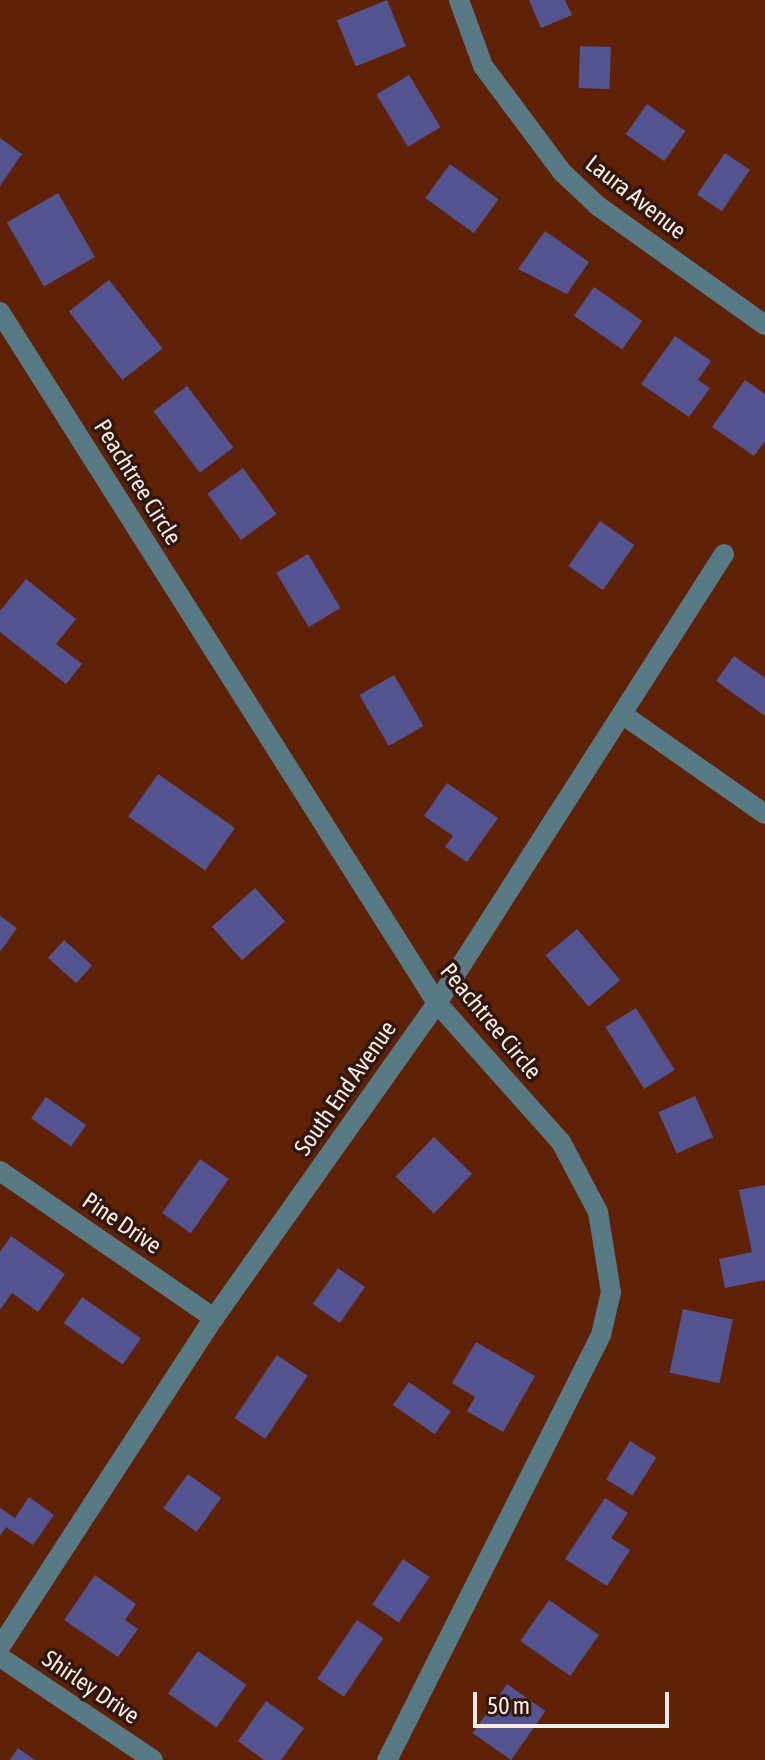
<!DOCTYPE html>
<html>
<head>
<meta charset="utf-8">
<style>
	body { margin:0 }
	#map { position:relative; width:765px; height:1760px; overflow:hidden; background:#5f2207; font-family:"Asap Condensed",sans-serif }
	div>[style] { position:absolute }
	.building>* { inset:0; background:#535490; transform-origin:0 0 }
	.street>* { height:20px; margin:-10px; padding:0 10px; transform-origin:10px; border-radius:10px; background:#577a85 }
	span { translate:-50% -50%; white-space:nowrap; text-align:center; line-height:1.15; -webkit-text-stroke:7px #32170c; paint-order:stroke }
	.street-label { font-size:24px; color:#fbebe5 }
	.scale { position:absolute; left:473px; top:1692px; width:196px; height:36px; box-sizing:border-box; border:4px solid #fbebe5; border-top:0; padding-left:10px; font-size:24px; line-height:28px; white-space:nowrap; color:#fbebe5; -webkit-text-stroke:6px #32170c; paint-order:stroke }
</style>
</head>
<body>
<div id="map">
	<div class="building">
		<div style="left:387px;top:0;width:50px;height:54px;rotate:68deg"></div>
		<div style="clip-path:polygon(529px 0,565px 0,572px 15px,541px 28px)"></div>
		<div style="left:580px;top:46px;width:31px;height:42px;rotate:2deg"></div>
		<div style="left:409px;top:75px;width:61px;height:38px;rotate:59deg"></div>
		<div style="left:647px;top:104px;width:47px;height:37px;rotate:35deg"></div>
		<div style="clip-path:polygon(0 138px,22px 154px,0 186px)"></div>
		<div style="left:725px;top:153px;width:30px;height:50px;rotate:34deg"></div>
		<div style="left:450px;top:164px;width:60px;height:42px;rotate:36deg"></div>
		<div style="left:58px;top:193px;width:74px;height:59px;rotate:60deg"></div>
		<div style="clip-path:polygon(545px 231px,589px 262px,567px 294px,518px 269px)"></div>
		<div style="left:109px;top:280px;width:87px;height:51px;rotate:52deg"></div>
		<div style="left:594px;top:287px;width:59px;height:35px;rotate:35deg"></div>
		<div style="clip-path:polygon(675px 336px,711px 361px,698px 380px,710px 388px,689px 417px,641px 384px)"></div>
		<div style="clip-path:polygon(745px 380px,765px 394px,765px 441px,754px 456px,712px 427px)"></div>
		<div style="left:187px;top:386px;width:77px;height:42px;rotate:53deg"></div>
		<div style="left:243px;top:468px;width:57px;height:44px;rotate:54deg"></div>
		<div style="left:600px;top:521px;width:42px;height:55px;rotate:35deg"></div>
		<div style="left:308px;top:554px;width:63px;height:37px;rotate:59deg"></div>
		<div style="clip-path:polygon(26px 579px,76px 619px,56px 644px,82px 664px,66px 684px,0 632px,0 611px)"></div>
		<div style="clip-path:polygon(734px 656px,765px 678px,765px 716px,716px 681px)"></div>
		<div style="left:394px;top:675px;width:59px;height:40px;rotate:60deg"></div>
		<div style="left:158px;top:774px;width:94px;height:52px;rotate:35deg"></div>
		<div style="clip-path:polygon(447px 783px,498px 818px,467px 862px,445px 847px,453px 836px,424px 816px)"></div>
		<div style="left:255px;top:888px;width:45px;height:58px;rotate:48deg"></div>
		<div style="clip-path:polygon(0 916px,17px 928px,0 952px)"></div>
		<div style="left:577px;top:929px;width:67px;height:41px;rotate:50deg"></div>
		<div style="left:64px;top:940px;width:38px;height:24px;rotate:42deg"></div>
		<div style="left:636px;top:1008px;width:73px;height:36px;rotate:58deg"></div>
		<div style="left:695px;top:1096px;width:45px;height:40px;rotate:66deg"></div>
		<div style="left:46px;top:1097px;width:49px;height:26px;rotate:35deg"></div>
		<div style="left:434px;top:1137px;width:53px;height:55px;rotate:44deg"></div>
		<div style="left:200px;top:1159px;width:35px;height:66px;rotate:35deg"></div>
		<div style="clip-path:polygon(765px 1185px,765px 1280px,725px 1288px,719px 1259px,752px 1252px,739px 1190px)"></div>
		<div style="clip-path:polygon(11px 1236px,65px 1274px,38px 1312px,12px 1293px,0 1310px,0 1252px)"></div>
		<div style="left:338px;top:1268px;width:33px;height:44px;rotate:35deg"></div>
		<div style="left:82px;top:1297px;width:72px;height:32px;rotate:35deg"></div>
		<div style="left:683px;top:1309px;width:51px;height:65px;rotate:12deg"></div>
		<div style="clip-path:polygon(476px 1342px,535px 1376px,503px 1432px,467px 1411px,475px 1397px,452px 1383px)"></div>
		<div style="left:277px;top:1355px;width:37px;height:76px;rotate:34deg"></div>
		<div style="left:409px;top:1382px;width:51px;height:28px;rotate:35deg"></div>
		<div style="left:630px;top:1441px;width:31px;height:45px;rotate:32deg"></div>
		<div style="left:188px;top:1474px;width:41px;height:42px;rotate:36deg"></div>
		<div style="clip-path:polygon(29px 1497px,54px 1515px,33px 1545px,6px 1527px,0 1536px,0 1508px,15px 1518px)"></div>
		<div style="clip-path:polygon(605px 1498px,628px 1513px,611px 1538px,630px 1550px,607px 1586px,565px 1559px)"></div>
		<div style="left:403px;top:1559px;width:32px;height:55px;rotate:34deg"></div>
		<div style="clip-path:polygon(95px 1575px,136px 1604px,125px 1620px,138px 1629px,118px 1657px,64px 1620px)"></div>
		<div style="left:549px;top:1600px;width:61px;height:50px;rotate:35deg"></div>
		<div style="left:357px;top:1620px;width:32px;height:71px;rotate:34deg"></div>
		<div style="left:198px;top:1651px;width:59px;height:52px;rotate:35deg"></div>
		<div style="left:507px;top:1684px;width:47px;height:60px;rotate:35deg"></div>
		<div style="clip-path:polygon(266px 1701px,304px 1728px,281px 1760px,264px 1760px,238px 1741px)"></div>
		<div style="clip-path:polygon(18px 1748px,35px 1760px,10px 1760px)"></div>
	</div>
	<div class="street">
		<div style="left:459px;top:0;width:70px;rotate:70deg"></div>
		<div style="left:483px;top:66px;width:132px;rotate:53.3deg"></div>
		<div style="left:562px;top:172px;width:50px;rotate:43.4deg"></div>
		<div style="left:598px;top:206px;width:205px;rotate:35.5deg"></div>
		<div style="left:0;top:312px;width:818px;rotate:57.69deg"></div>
		<div style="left:437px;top:1003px;width:186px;rotate:48.3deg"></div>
		<div style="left:561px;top:1142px;width:79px;rotate:62.1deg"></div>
		<div style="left:598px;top:1212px;width:81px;rotate:80.8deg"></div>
		<div style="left:611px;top:1292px;width:44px;rotate:103.1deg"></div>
		<div style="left:601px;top:1335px;width:476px;rotate:116.7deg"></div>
		<div style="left:622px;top:714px;width:174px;rotate:35deg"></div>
		<div style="left:0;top:1171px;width:260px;rotate:34.5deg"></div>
		<div style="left:0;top:1647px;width:392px;rotate:-57deg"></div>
		<div style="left:214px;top:1318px;width:386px;rotate:-54.7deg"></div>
		<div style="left:437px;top:1003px;width:533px;rotate:-57.41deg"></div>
		<div style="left:0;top:1657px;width:184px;rotate:33.9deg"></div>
	</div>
	<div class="street-label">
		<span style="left:636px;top:197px;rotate:38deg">Laura Avenue</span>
		<span style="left:138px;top:482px;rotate:58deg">Peachtree Circle</span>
		<span style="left:491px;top:1021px;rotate:50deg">Peachtree Circle</span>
		<span style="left:345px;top:1088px;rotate:-55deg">South End Avenue</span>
		<span style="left:122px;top:1223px;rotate:34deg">Pine Drive</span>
		<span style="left:91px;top:1687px;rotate:34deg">Shirley Drive</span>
	</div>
	<div class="scale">50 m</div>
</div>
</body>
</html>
